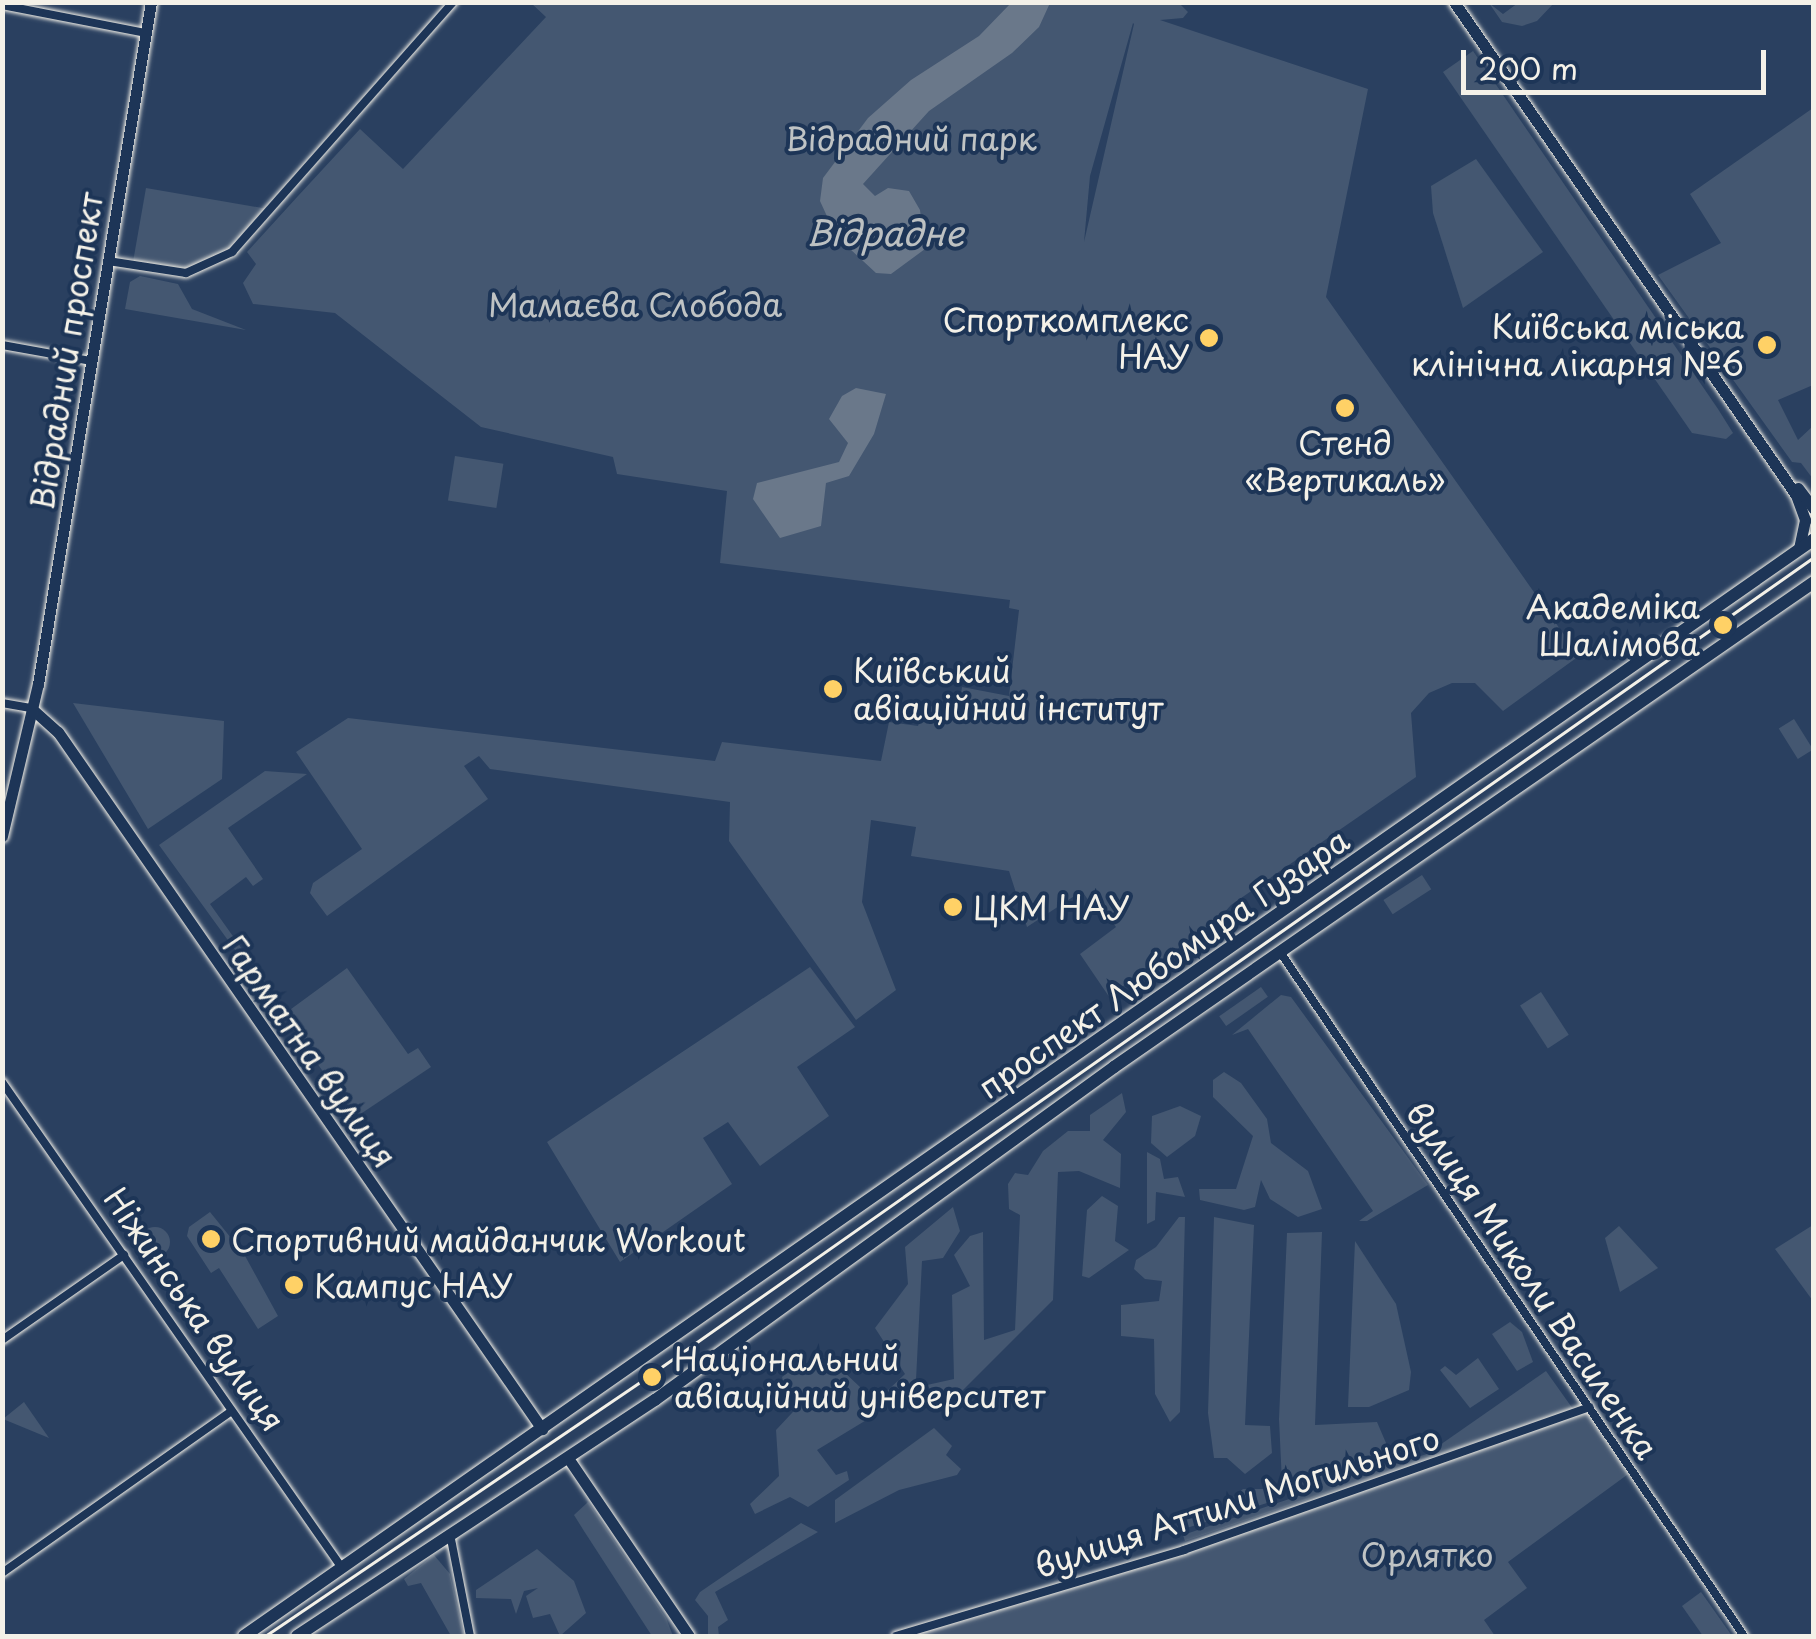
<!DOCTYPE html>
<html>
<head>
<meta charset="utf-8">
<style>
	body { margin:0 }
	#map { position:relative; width:1816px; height:1639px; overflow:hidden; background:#2a4060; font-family:"Playpen Sans",sans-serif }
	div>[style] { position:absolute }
	.green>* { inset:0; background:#445771; transform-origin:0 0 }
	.round { border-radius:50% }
	.water>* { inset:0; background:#6a788a }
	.roads { filter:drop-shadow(0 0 2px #f4f1e8) drop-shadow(0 0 2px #f4f1e8) }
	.street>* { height:8px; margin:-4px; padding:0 4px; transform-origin:4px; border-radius:4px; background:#1d3557 }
	.secondary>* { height:11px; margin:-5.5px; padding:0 5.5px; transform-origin:5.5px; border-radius:5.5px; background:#1d3557 }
	.primary>* { height:12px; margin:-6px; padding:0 6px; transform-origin:6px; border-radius:6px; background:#1d3557 }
	.tram>* { height:2.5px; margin:-1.25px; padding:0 1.25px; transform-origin:1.25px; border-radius:1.25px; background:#f4f1e8 }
	.dots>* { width:28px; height:28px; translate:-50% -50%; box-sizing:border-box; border:5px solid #1d3557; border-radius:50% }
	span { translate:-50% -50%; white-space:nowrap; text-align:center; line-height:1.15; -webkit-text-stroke:8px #1d3557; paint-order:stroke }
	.park-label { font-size:32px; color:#bfc3c4 }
	.poi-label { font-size:32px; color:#f4f1e8 }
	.right { translate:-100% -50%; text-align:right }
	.left { translate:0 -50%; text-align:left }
	.street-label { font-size:32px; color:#f4f1e8 }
	.water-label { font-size:35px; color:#bdc1c2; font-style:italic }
	.frame { position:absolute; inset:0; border:5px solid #f4f1e8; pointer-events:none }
	.scale { position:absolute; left:1461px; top:50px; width:305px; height:45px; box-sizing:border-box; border:5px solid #f4f1e8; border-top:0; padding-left:12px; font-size:30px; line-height:35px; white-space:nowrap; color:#f4f1e8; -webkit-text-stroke:8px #1d3557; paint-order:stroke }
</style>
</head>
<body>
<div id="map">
	<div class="green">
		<div style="clip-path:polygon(evenodd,531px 3px,1179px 3px,1188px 12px,1183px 18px,1160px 20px,1368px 89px,1326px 297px,1579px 656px,1503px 711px,1475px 683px,1452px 683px,1429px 693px,1411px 713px,1416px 777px,1231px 905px,1215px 923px,1113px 993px,1112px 1001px,1080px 954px,1116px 927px,1108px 916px,1101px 919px,1082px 891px,1027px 927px,1009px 871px,911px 856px,916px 827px,871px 820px,862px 902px,896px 990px,856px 1020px,729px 841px,730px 802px,490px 769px,479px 756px,464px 766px,488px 799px,327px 916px,310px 893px,313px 883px,362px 849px,296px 752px,348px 718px,715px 761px,722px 742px,881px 761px,889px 722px,918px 726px,924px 706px,959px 707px,962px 687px,1009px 696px,1019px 610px,1009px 608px,1010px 600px,720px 563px,727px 491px,617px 474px,613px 457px,481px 427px,335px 313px,253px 304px,243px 283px,256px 264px,247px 252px,298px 196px,360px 129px,403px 169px,546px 17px,531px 3px,1133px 23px,1134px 24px,1084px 242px,1090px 176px,1133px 23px)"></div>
		<div style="clip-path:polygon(1489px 3px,1503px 14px,1518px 3px,1554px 3px,1537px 21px,1522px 26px,1502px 22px)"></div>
		<div style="clip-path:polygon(1473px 51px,1718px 409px,1733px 433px,1726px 439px,1692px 433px,1443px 72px)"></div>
		<div style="clip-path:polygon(1813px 108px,1813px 385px,1778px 400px,1798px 440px,1813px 426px,1813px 479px,1801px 463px,1792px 462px,1658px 275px,1721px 243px,1690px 194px)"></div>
		<div style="clip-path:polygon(1476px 159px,1543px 252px,1463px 308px,1433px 213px,1431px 186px)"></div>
		<div style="clip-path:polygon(146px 188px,268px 209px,231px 250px,187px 270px,133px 262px)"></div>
		<div style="clip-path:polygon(140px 276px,178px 284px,192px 309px,246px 330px,125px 309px,130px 282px)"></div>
		<div style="left:455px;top:456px;width:49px;height:45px;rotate:9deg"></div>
		<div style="clip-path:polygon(73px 703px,224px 721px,222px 779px,148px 829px)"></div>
		<div style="left:1794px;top:719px;width:36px;height:18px;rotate:58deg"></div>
		<div style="clip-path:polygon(265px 771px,307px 774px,228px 828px,263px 879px,253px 886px,246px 877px,210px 904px,287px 1012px,347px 968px,408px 1054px,418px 1048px,431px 1067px,356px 1117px,159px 845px)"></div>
		<div style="left:1422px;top:875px;width:17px;height:46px;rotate:57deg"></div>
		<div style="clip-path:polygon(810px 967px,855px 1027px,797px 1067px,829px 1116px,760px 1166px,728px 1122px,703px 1138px,732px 1184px,620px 1262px,547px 1142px)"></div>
		<div style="left:1261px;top:987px;width:12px;height:51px;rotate:55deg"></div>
		<div style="left:1541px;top:992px;width:51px;height:25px;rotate:57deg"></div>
		<div style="clip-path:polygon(1281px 995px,1291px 997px,1428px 1185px,1367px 1221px,1359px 1221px,1373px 1211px,1248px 1029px,1232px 1035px)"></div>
		<div style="clip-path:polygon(1224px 1072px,1241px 1083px,1267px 1119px,1271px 1143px,1308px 1171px,1322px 1209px,1298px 1217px,1270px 1199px,1261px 1180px,1255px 1207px,1244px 1210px,1200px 1200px,1199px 1189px,1236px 1189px,1253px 1136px,1213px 1097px,1213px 1080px)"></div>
		<div style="clip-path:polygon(1122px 1093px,1126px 1112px,1103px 1140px,1121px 1154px,1120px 1188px,1079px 1171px,1058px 1172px,1053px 1300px,944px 1409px,927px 1385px,954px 1379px,952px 1295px,970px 1286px,954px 1255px,970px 1236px,983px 1232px,984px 1340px,1015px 1330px,1020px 1215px,1009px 1209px,1008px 1184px,1015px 1173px,1028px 1175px,1043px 1151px,1068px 1131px,1090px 1131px,1090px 1115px)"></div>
		<div style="clip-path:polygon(1180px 1106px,1201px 1116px,1195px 1136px,1167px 1157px,1151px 1143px,1152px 1116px)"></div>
		<div style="clip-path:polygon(1147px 1152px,1160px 1159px,1164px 1179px,1178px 1177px,1185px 1197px,1156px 1192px,1155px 1220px,1147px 1224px)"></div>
		<div style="clip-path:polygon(1102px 1196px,1118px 1206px,1115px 1241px,1129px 1250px,1089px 1278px,1082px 1276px,1087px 1210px)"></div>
		<div style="clip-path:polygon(953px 1207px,960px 1231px,943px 1258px,922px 1261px,916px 1380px,897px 1397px,887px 1391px,905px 1374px,875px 1328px,908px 1284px,905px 1247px)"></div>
		<div style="clip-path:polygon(210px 1212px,244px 1254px,278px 1316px,258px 1329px,219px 1268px,211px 1273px,187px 1236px,189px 1227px)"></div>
		<div style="clip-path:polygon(1179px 1217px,1185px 1217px,1180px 1412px,1170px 1422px,1155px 1394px,1154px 1339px,1121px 1336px,1121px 1305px,1159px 1301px,1162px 1281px,1145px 1279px,1134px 1269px,1136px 1260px,1156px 1247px)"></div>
		<div style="clip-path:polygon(1214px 1217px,1254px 1225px,1245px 1425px,1270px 1426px,1272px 1453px,1245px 1474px,1227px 1458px,1214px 1458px,1208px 1413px)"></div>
		<div style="clip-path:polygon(1813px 1225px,1813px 1301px,1775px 1249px)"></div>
		<div style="clip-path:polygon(1619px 1226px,1658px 1268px,1620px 1292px,1605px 1238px)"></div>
		<div class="round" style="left:140px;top:1227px;width:30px;height:30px"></div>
		<div style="clip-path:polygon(1322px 1232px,1315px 1425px,1377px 1422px,1395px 1464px,1427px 1454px,1546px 1371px,1573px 1409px,1185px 1541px,1183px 1535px,1310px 1492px,1292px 1493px,1282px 1483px,1279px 1419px,1287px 1233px)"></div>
		<div style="clip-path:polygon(1355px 1241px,1396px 1304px,1411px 1372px,1409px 1390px,1369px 1407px,1348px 1407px)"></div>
		<div style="clip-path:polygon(1510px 1322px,1522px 1332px,1533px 1362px,1517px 1371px,1492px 1334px)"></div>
		<div style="clip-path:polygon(827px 1356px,860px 1387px,873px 1416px,817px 1450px,836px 1475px,847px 1471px,849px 1480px,808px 1507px,790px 1497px,755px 1514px,750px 1504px,779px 1476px,776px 1430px,807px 1397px,785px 1388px,782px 1377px,793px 1369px,807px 1374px,809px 1362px)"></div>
		<div style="clip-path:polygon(1478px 1358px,1499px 1389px,1470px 1408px,1440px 1370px,1445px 1366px,1456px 1375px)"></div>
		<div style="clip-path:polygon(24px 1402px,49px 1438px,3px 1419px)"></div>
		<div style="clip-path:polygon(1588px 1411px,1631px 1472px,1508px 1562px,1527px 1588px,1484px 1620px,1495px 1636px,900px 1636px,1144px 1558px,1184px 1551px)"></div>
		<div style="clip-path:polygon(934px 1428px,952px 1446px,946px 1455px,961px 1469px,957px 1475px,899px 1490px,835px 1523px,835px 1500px)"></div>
		<div style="clip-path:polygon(1243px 1489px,1268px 1489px,1267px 1503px,1177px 1531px,1177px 1519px,1201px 1508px,1210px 1516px)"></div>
		<div style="clip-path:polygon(588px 1502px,666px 1618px,673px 1636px,652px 1636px,584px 1531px,574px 1515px)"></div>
		<div style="clip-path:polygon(801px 1523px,818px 1532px,715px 1592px,728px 1620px,718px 1627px,719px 1636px,708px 1636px,708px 1616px,695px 1600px,700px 1592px)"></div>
		<div style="clip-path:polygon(537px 1549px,574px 1581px,586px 1613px,560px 1636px,550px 1614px,533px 1618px,526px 1596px,538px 1588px,524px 1591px,516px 1614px,511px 1599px,476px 1598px,476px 1590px)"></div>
		<div style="clip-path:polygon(434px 1555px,450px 1574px,464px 1636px,451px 1636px,421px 1583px,408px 1586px,404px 1579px)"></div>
		<div style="clip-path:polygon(1701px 1592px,1725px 1626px,1732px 1636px,1703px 1636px,1682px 1606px)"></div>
	</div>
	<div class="water">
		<div style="clip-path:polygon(1011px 3px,1050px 3px,1039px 27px,1012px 53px,929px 111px,863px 184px,875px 196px,888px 188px,909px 191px,920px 210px,925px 249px,891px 274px,876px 273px,836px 236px,820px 201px,823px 178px,868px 118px,911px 80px,979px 36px)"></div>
		<div style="clip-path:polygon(856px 388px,886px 394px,874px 434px,849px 476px,826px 483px,821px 526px,780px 538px,753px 499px,757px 483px,839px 462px,848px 443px,829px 419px,842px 396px)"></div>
	</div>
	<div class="roads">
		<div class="street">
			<div style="left:2px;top:5px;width:147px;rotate:11deg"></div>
			<div style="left:108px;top:261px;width:79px;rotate:8.7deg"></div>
			<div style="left:186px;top:273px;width:51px;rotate:-24.5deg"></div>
			<div style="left:232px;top:252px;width:334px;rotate:-48.5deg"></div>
			<div style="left:2px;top:345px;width:90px;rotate:10.2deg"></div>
			<div style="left:2px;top:703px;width:29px;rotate:10deg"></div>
			<div style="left:1280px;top:952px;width:827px;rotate:55.85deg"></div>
			<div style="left:2px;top:1082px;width:593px;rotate:55.02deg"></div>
			<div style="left:2px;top:1340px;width:149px;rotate:-34.9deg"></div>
			<div style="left:450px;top:1534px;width:104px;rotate:78.9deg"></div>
			<div style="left:2px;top:1573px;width:281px;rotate:-35.2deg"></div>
			<div style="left:896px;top:1636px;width:301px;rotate:-16.6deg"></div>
			<div style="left:1184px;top:1550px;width:430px;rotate:-19.4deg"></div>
		</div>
		<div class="secondary">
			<div style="left:1454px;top:2px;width:600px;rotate:55.25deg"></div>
			<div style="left:1796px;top:495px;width:27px;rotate:70deg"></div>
			<div style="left:1805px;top:520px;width:29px;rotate:102deg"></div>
			<div style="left:1798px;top:488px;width:26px;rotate:53deg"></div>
			<div style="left:31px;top:708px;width:36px;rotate:42deg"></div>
			<div style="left:58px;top:732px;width:849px;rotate:55.22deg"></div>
			<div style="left:2px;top:836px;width:156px;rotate:-76.7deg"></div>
			<div style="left:38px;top:684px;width:691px;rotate:-80.59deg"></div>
			<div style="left:568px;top:1458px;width:215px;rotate:55.8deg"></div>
		</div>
		<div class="primary">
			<div style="left:244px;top:1636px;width:1915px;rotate:-34.94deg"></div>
			<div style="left:297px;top:1636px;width:429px;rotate:-33.4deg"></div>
			<div style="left:655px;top:1400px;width:567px;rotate:-35.96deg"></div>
			<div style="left:1114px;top:1067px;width:852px;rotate:-34.72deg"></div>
		</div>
	</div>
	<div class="tram">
		<div style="left:265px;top:1636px;width:465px;rotate:-34.1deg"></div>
		<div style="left:650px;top:1375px;width:1423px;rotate:-35.1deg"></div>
	</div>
	<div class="dots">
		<div style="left:1209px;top:338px;background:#ffd166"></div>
		<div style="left:1767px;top:345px;background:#ffd166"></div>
		<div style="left:1345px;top:408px;background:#ffd166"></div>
		<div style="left:1723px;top:625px;background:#ffd166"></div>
		<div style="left:833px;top:689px;background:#ffd166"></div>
		<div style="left:953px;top:907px;background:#ffd166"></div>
		<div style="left:211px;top:1239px;background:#ffd166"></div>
		<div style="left:294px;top:1285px;background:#ffd166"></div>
		<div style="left:652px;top:1377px;background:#ffd166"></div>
	</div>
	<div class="park-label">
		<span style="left:911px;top:138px">Відрадний парк</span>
		<span style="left:635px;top:304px">Мамаєва Слобода</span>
		<span style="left:1427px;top:1554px">Орлятко</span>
	</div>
	<div class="poi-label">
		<span class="right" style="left:1189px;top:338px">Спорткомплекс<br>НАУ</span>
		<span class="right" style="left:1744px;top:345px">Київська міська<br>клінічна лікарня №6</span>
		<span style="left:1345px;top:461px">Стенд<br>«Вертикаль»</span>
		<span class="right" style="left:1700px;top:625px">Академіка<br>Шалімова</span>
		<span class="left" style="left:853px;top:689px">Київський<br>авіаційний інститут</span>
		<span class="left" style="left:973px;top:907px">ЦКМ НАУ</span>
		<span class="left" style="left:231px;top:1239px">Спортивний майданчик Workout</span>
		<span class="left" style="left:314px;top:1285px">Кампус НАУ</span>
		<span class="left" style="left:674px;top:1377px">Національний<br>авіаційний університет</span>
	</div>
	<div class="street-label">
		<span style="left:66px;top:351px;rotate:-81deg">Відрадний проспект</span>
		<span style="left:1163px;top:963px;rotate:-35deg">проспект Любомира Гузара</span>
		<span style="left:310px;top:1051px;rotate:55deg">Гарматна вулиця</span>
		<span style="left:1533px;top:1280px;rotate:56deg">вулиця Миколи Василенка</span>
		<span style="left:195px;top:1309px;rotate:55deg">Ніжинська вулиця</span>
		<span style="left:1237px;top:1501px;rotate:-18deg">вулиця Аттили Могильного</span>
	</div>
	<div class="water-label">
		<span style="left:885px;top:232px">Відрадне</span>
	</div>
	<div class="frame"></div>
	<div class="scale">200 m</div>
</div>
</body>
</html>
